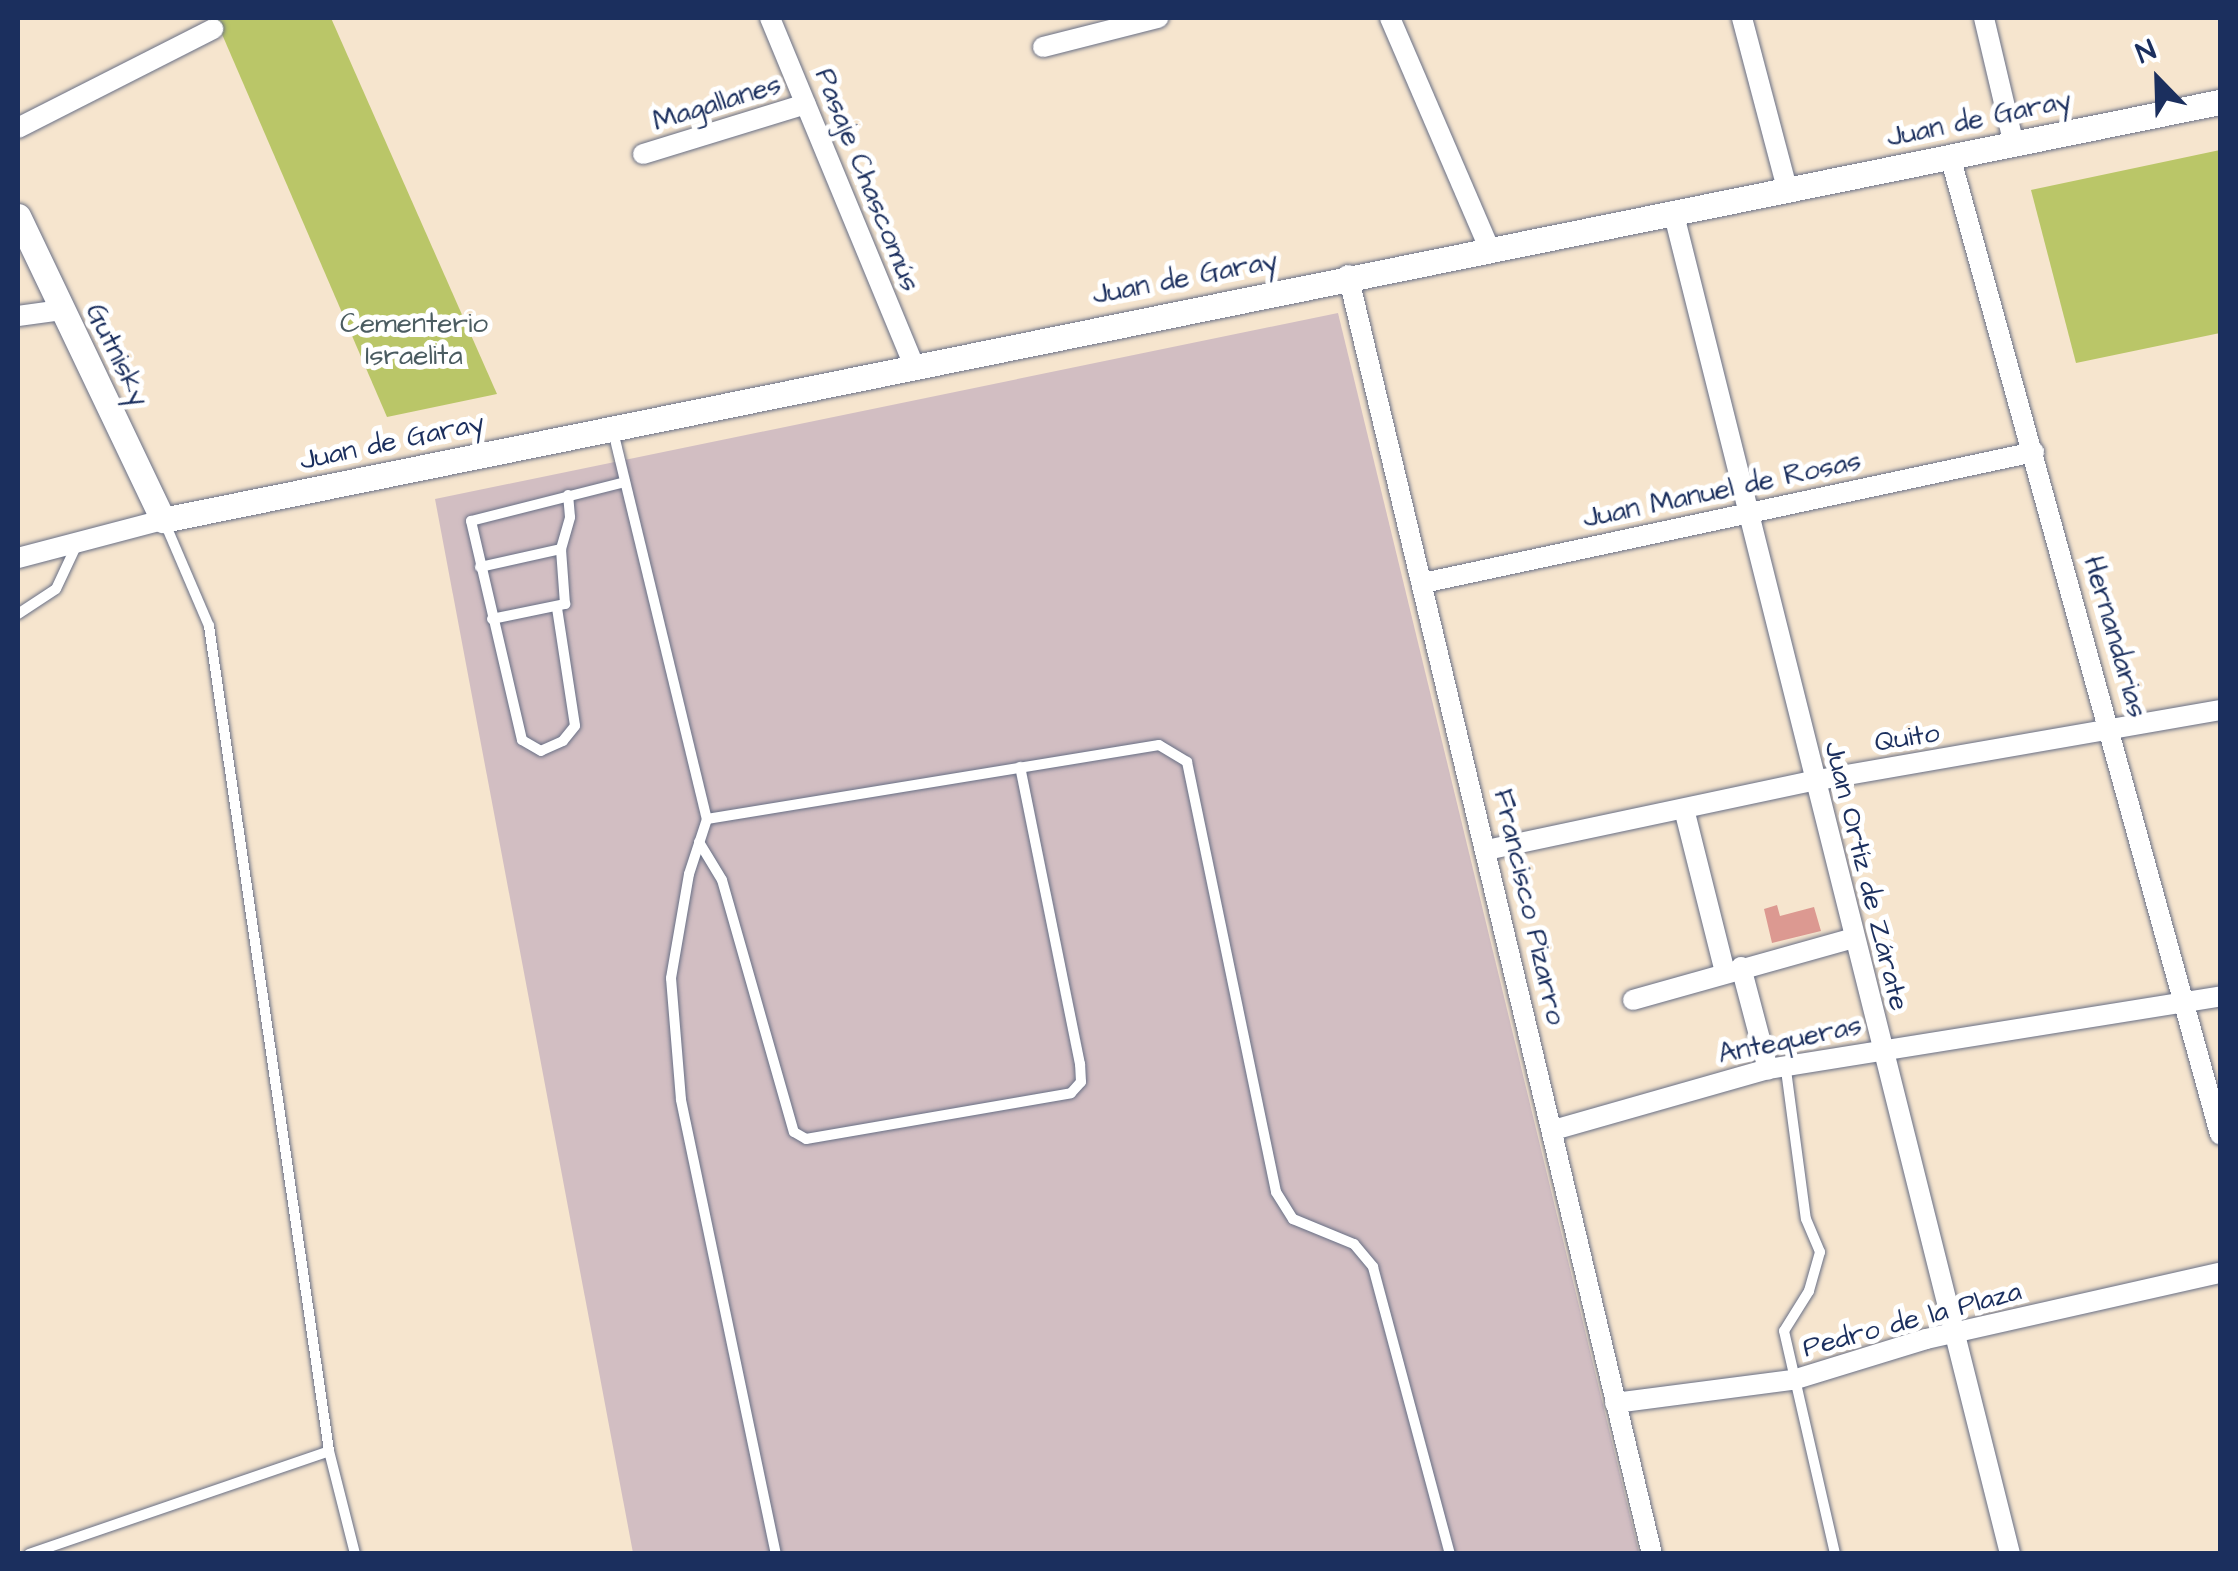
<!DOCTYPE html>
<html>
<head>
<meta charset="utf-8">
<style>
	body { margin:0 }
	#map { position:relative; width:2238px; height:1571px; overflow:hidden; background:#f6e5ce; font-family:"Architects Daughter",sans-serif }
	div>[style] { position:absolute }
	.industrial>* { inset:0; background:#d2bec2 }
	.green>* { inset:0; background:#bac668 }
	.building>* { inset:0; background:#dc9991 }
	.roads { filter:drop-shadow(0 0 2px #686f85) drop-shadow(0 0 2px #686f85) }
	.service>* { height:10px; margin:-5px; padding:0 5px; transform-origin:5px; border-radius:5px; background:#fff }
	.minor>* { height:20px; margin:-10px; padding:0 10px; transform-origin:10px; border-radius:10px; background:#fff }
	.tertiary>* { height:25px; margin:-12.5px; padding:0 12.5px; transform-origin:12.5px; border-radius:12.5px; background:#fff }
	span { translate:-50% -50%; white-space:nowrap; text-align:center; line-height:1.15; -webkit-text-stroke:10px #fff; paint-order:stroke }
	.street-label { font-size:28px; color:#1b2f5e }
	.park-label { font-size:28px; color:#4b5c61 }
	.frame { position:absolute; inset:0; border:20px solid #1b2f5e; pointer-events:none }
	.north { position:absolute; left:2108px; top:30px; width:100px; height:100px; -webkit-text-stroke:8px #fff; paint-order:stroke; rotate:337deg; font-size:28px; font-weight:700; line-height:40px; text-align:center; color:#1b2f5e }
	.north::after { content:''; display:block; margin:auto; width:35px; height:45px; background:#1b2f5e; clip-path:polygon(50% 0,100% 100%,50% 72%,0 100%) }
</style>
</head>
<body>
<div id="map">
	<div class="industrial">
		<div style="clip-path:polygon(1338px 313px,1639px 1553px,633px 1553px,435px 499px)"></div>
	</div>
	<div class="green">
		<div style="clip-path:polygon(215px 18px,331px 18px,497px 394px,387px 417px)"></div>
		<div style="clip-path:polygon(2220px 150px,2220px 333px,2076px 363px,2031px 190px)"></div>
	</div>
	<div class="building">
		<div style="clip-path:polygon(1777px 905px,1780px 916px,1814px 907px,1821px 931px,1772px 943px,1764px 909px)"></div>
	</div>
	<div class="roads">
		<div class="service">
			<div style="left:612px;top:427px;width:403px;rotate:76.4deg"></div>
			<div style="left:707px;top:819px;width:458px;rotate:-9.3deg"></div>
			<div style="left:1159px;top:745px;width:33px;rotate:31deg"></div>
			<div style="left:1187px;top:762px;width:439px;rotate:78.3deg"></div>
			<div style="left:1276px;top:1192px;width:32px;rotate:58deg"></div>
			<div style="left:1293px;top:1219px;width:66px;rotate:22.3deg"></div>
			<div style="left:1354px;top:1244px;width:30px;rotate:50deg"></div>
			<div style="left:1373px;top:1267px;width:297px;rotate:75deg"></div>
			<div style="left:164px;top:521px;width:114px;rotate:66.8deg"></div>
			<div style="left:209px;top:626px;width:834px;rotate:81.72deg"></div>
			<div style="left:329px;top:1451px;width:106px;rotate:75.8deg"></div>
			<div style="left:480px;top:567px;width:83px;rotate:-12.5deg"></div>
			<div style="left:557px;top:608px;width:119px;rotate:81.3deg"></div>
			<div style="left:575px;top:726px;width:19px;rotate:129deg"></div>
			<div style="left:563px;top:741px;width:24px;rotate:156deg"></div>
			<div style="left:541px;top:751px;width:22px;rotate:-150deg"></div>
			<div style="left:522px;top:740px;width:225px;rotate:-103.1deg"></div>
			<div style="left:471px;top:521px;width:159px;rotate:-14.2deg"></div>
			<div style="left:18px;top:614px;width:45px;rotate:-33.3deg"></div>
			<div style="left:56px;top:589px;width:52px;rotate:-64.9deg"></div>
			<div style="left:492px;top:619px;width:75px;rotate:-11.6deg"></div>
			<div style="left:565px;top:604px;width:55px;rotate:-94.2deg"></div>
			<div style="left:561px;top:549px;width:33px;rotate:-74deg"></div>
			<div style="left:570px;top:517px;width:22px;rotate:-95deg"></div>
			<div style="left:707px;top:819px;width:58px;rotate:108.1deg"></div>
			<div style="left:689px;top:874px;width:106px;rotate:99.8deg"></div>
			<div style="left:671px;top:978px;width:122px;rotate:85.3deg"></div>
			<div style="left:681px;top:1100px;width:464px;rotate:78.2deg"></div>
			<div style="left:699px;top:842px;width:44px;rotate:58.8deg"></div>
			<div style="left:722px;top:880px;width:262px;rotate:74.1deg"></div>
			<div style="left:794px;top:1132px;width:14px;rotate:30deg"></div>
			<div style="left:806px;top:1139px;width:269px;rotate:-9.8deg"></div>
			<div style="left:1071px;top:1093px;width:15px;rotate:-48deg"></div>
			<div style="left:1081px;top:1082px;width:18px;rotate:-93deg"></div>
			<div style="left:1080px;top:1064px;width:303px;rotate:-101.4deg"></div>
			<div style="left:1786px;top:1070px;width:150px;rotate:82.4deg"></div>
			<div style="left:1806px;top:1219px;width:36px;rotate:67deg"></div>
			<div style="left:1820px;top:1252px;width:41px;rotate:105.8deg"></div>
			<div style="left:1809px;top:1291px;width:47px;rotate:122deg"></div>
			<div style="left:1784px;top:1331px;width:229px;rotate:77.1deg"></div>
			<div style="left:29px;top:1554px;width:317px;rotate:-18.9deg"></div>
		</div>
		<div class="minor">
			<div style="left:770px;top:18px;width:373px;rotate:67.5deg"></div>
			<div style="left:1390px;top:18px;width:250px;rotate:66.7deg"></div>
			<div style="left:1742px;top:18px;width:176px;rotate:75.2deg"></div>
			<div style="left:1984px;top:18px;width:126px;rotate:76.7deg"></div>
			<div style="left:1043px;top:47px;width:119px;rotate:-14.2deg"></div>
			<div style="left:18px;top:128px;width:219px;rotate:-26.9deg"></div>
			<div style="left:643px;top:154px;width:170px;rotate:-17.1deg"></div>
			<div style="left:1950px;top:156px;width:1015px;rotate:74.57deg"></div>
			<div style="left:1673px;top:211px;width:1385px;rotate:75.91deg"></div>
			<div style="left:1348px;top:275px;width:1315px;rotate:76.63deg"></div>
			<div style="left:18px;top:316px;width:44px;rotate:-7.8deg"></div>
			<div style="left:18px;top:558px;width:150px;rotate:-14.7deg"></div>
			<div style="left:1423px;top:583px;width:625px;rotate:-12.1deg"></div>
			<div style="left:1684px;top:809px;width:168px;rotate:75.9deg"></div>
			<div style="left:1487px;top:850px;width:333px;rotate:-12deg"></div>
			<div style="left:1813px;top:781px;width:413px;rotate:-9.9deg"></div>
			<div style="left:1741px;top:967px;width:106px;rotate:75.2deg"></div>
			<div style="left:1633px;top:1000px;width:230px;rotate:-15.7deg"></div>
			<div style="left:1554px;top:1130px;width:223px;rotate:-15.9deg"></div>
			<div style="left:1768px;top:1069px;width:458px;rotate:-9.1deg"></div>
			<div style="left:1615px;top:1403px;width:179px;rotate:-7.4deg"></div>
			<div style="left:1793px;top:1380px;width:139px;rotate:-17.1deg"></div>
			<div style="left:1926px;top:1339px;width:301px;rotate:-12.7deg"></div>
		</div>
		<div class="tertiary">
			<div style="left:18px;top:216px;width:337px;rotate:64.5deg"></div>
			<div style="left:163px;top:520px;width:2099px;rotate:-11.49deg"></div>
		</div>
	</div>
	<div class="street-label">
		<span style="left:717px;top:103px;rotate:-17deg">Magallanes</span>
		<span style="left:1979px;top:119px;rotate:-12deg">Juan de Garay</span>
		<span style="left:867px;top:180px;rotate:68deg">Pasaje Chascomús</span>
		<span style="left:1185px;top:278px;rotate:-11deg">Juan de Garay</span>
		<span style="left:117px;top:355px;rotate:64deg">Gutnisky</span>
		<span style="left:392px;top:442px;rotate:-12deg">Juan de Garay</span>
		<span style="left:1722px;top:490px;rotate:-12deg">Juan Manuel de Rosas</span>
		<span style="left:2115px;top:637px;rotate:74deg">Hernandarias</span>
		<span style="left:1907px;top:738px;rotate:-9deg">Quito</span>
		<span style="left:1866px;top:876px;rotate:76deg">Juan Ortíz de Zárate</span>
		<span style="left:1529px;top:907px;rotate:77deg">Francisco Pizarro</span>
		<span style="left:1790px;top:1040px;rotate:-12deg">Antequeras</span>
		<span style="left:1912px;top:1320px;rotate:-15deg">Pedro de la Plaza</span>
	</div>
	<div class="park-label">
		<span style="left:414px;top:340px">Cementerio<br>Israelita</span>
	</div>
	<div class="frame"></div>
	<div class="north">N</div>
</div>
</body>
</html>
